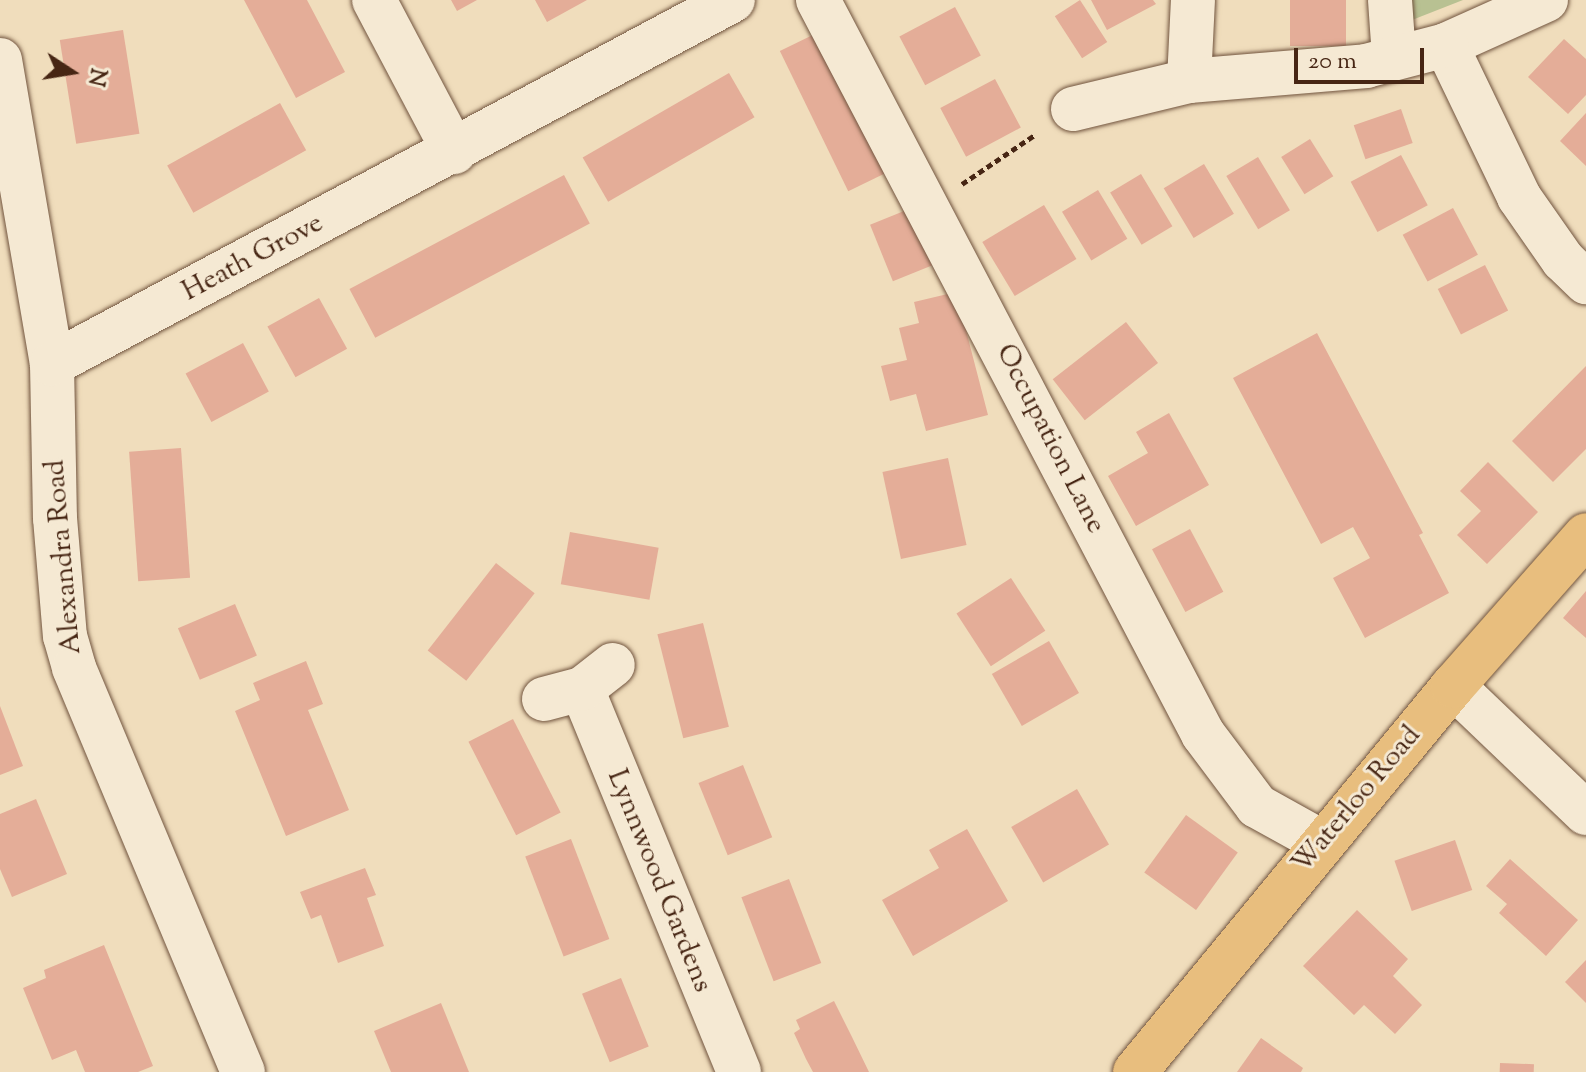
<!DOCTYPE html>
<html>
<head>
<meta charset="utf-8">
<style>
	body { margin:0 }
	#map { position:relative; width:1586px; height:1072px; overflow:hidden; background:#f0ddbc; font-family:"Sorts Mill Goudy",serif }
	div>[style] { position:absolute }
	.green>* { inset:0; background:#b8c192 }
	.building>* { inset:0; background:#e4ad98; transform-origin:0 0 }
	.path>* { height:5px; margin-top:-2.5px; transform-origin:0; background:repeating-linear-gradient(90deg,#472614 0 6px,transparent 0 10px) }
	.roads { filter:drop-shadow(0 0 2px #71543e) drop-shadow(0 0 2px #71543e) }
	.minor>* { height:44px; margin:-22px; padding:0 22px; transform-origin:22px; border-radius:22px; background:#f5e9d3 }
	.major>* { height:44px; margin:-22px; padding:0 22px; transform-origin:22px; border-radius:22px; background:#e8be7e }
	span { translate:-50% -50%; white-space:nowrap; text-align:center; line-height:1.15; -webkit-text-stroke:6px #f5e9d3; paint-order:stroke }
	.street-label { font-size:28px; color:#472614 }
	.north { position:absolute; left:32px; top:32px; width:80px; height:80px; -webkit-text-stroke:6px #f5e9d3; paint-order:stroke; rotate:102deg; font-size:22px; font-weight:700; line-height:32px; text-align:center; color:#472614 }
	.north::after { content:''; display:block; margin:auto; width:28px; height:36px; background:#472614; clip-path:polygon(50% 0,100% 100%,50% 72%,0 100%) }
	.scale { position:absolute; left:1294px; top:48px; width:130px; height:36px; box-sizing:border-box; border:4px solid #472614; border-top:0; padding-left:10px; font-size:24px; line-height:28px; white-space:nowrap; color:#472614; -webkit-text-stroke:6px #f5e9d3; paint-order:stroke }
</style>
</head>
<body>
<div id="map">
	<div class="green">
		<div style="clip-path:polygon(1411px 0,1463px 0,1412px 20px)"></div>
	</div>
	<div class="building">
		<div style="clip-path:polygon(244px 0,307px 0,345px 72px,296px 98px)"></div>
		<div style="clip-path:polygon(451px 0,477px 0,457px 11px)"></div>
		<div style="clip-path:polygon(535px 0,587px 0,547px 22px)"></div>
		<div style="left:1080px;top:0;width:50px;height:30px;rotate:57deg"></div>
		<div style="clip-path:polygon(1091px 0,1153px 0,1156px 4px,1107px 30px)"></div>
		<div style="left:1290px;top:0;width:56px;height:46px"></div>
		<div style="left:955px;top:7px;width:55px;height:63px;rotate:62deg"></div>
		<div style="left:123px;top:30px;width:105px;height:64px;rotate:81deg"></div>
		<div style="left:823px;top:30px;width:156px;height:48px;rotate:64deg"></div>
		<div style="clip-path:polygon(1564px 39px,1586px 59px,1586px 95px,1568px 114px,1528px 77px)"></div>
		<div style="left:729px;top:73px;width:51px;height:169px;rotate:60deg"></div>
		<div style="left:995px;top:79px;width:55px;height:62px;rotate:62deg"></div>
		<div style="left:280px;top:103px;width:54px;height:129px;rotate:61deg"></div>
		<div style="left:1401px;top:109px;width:36px;height:50px;rotate:71deg"></div>
		<div style="clip-path:polygon(1586px 113px,1586px 166px,1560px 141px)"></div>
		<div style="left:1310px;top:139px;width:44px;height:34px;rotate:58deg"></div>
		<div style="left:1401px;top:155px;width:57px;height:57px;rotate:62deg"></div>
		<div style="left:1258px;top:157px;width:62px;height:37px;rotate:59deg"></div>
		<div style="left:1204px;top:164px;width:58px;height:47px;rotate:59deg"></div>
		<div style="left:1141px;top:174px;width:61px;height:36px;rotate:59deg"></div>
		<div style="left:564px;top:175px;width:55px;height:243px;rotate:62deg"></div>
		<div style="left:1098px;top:190px;width:57px;height:42px;rotate:59deg"></div>
		<div style="left:1044px;top:205px;width:63px;height:72px;rotate:59deg"></div>
		<div style="left:1453px;top:208px;width:53px;height:57px;rotate:62deg"></div>
		<div style="left:909px;top:209px;width:61px;height:42px;rotate:68deg"></div>
		<div style="left:1485px;top:265px;width:51px;height:53px;rotate:63deg"></div>
		<div style="clip-path:polygon(956px 292px,988px 415px,926px 431px,916px 394px,890px 401px,881px 366px,907px 360px,899px 328px,919px 323px,914px 302px)"></div>
		<div style="left:319px;top:298px;width:58px;height:59px;rotate:61deg"></div>
		<div style="left:1126px;top:322px;width:52px;height:93px;rotate:52deg"></div>
		<div style="clip-path:polygon(1317px 333px,1423px 533px,1419px 535px,1449px 593px,1365px 638px,1333px 578px,1370px 558px,1353px 527px,1321px 544px,1233px 378px)"></div>
		<div style="left:243px;top:343px;width:55px;height:65px;rotate:62deg"></div>
		<div style="clip-path:polygon(1586px 366px,1586px 449px,1553px 482px,1512px 441px)"></div>
		<div style="clip-path:polygon(1169px 413px,1209px 485px,1136px 526px,1108px 476px,1148px 453px,1136px 432px)"></div>
		<div style="left:181px;top:448px;width:130px;height:52px;rotate:86deg"></div>
		<div style="left:948px;top:458px;width:89px;height:67px;rotate:78deg"></div>
		<div style="clip-path:polygon(1488px 462px,1538px 512px,1487px 564px,1457px 535px,1481px 511px,1460px 491px)"></div>
		<div style="left:1190px;top:529px;width:71px;height:43px;rotate:62deg"></div>
		<div style="left:570px;top:532px;width:90px;height:53px;rotate:10deg"></div>
		<div style="left:496px;top:563px;width:49px;height:111px;rotate:38deg"></div>
		<div style="left:1011px;top:578px;width:63px;height:65px;rotate:57deg"></div>
		<div style="clip-path:polygon(1586px 591px,1586px 638px,1563px 618px)"></div>
		<div style="left:235px;top:604px;width:56px;height:62px;rotate:67deg"></div>
		<div style="left:703px;top:623px;width:107px;height:47px;rotate:76deg"></div>
		<div style="left:1049px;top:641px;width:60px;height:66px;rotate:60deg"></div>
		<div style="clip-path:polygon(306px 661px,323px 704px,308px 710px,349px 810px,286px 836px,235px 711px,260px 700px,253px 683px)"></div>
		<div style="clip-path:polygon(0 706px,23px 766px,0 775px)"></div>
		<div style="left:513px;top:719px;width:105px;height:50px;rotate:63deg"></div>
		<div style="left:743px;top:765px;width:78px;height:48px;rotate:68deg"></div>
		<div style="left:1077px;top:789px;width:64px;height:76px;rotate:60deg"></div>
		<div style="clip-path:polygon(36px 799px,67px 874px,12px 897px,0 869px,0 814px)"></div>
		<div style="left:1186px;top:815px;width:64px;height:71px;rotate:36deg"></div>
		<div style="clip-path:polygon(967px 829px,1008px 901px,913px 956px,882px 900px,939px 868px,929px 850px)"></div>
		<div style="left:571px;top:839px;width:107px;height:49px;rotate:69deg"></div>
		<div style="left:1455px;top:840px;width:53px;height:64px;rotate:71deg"></div>
		<div style="clip-path:polygon(1510px 859px,1578px 920px,1546px 956px,1499px 913px,1507px 904px,1486px 886px)"></div>
		<div style="clip-path:polygon(365px 868px,376px 895px,367px 898px,384px 946px,338px 963px,321px 915px,311px 919px,300px 892px)"></div>
		<div style="left:789px;top:879px;width:90px;height:51px;rotate:69deg"></div>
		<div style="clip-path:polygon(1357px 910px,1408px 959px,1393px 976px,1422px 1005px,1395px 1034px,1364px 1005px,1354px 1015px,1303px 966px)"></div>
		<div style="clip-path:polygon(104px 945px,153px 1066px,138px 1072px,85px 1072px,76px 1050px,52px 1060px,23px 988px,46px 978px,44px 970px)"></div>
		<div style="clip-path:polygon(1586px 960px,1586px 1003px,1565px 982px)"></div>
		<div style="left:621px;top:978px;width:74px;height:42px;rotate:68deg"></div>
		<div style="clip-path:polygon(834px 1001px,852px 1037px,869px 1072px,813px 1072px,806px 1059px,794px 1033px,800px 1029px,796px 1020px)"></div>
		<div style="clip-path:polygon(441px 1003px,469px 1072px,391px 1072px,374px 1031px)"></div>
		<div style="clip-path:polygon(1261px 1038px,1303px 1068px,1301px 1072px,1237px 1072px)"></div>
		<div style="left:1500px;top:1063px;width:34px;height:9px;rotate:2deg"></div>
	</div>
	<div class="path">
		<div style="left:962px;top:184px;width:89px;rotate:-34deg"></div>
	</div>
	<div class="roads">
		<div class="minor">
			<div style="left:374px;top:0;width:172px;rotate:62.2deg"></div>
			<div style="left:818px;top:0;width:829px;rotate:62.32deg"></div>
			<div style="left:1203px;top:734px;width:90px;rotate:53.1deg"></div>
			<div style="left:1257px;top:806px;width:74px;rotate:29deg"></div>
			<div style="left:1390px;top:0;width:57px;rotate:86deg"></div>
			<div style="left:1546px;top:0;width:110px;rotate:155.8deg"></div>
			<div style="left:1446px;top:45px;width:169px;rotate:64.3deg"></div>
			<div style="left:1519px;top:197px;width:77px;rotate:55.1deg"></div>
			<div style="left:1563px;top:260px;width:32px;rotate:44deg"></div>
			<div style="left:0;top:60px;width:308px;rotate:80.3deg"></div>
			<div style="left:52px;top:364px;width:154px;rotate:88.9deg"></div>
			<div style="left:55px;top:518px;width:118px;rotate:85.2deg"></div>
			<div style="left:65px;top:636px;width:33px;rotate:74deg"></div>
			<div style="left:74px;top:668px;width:438px;rotate:67.3deg"></div>
			<div style="left:1189px;top:81px;width:81px;rotate:-87.2deg"></div>
			<div style="left:1073px;top:109px;width:119px;rotate:-13.6deg"></div>
			<div style="left:1189px;top:81px;width:178px;rotate:-4.8deg"></div>
			<div style="left:1366px;top:66px;width:83px;rotate:-14.7deg"></div>
			<div style="left:52px;top:364px;width:772px;rotate:-28.12deg"></div>
			<div style="left:1453px;top:686px;width:184px;rotate:43.7deg"></div>
			<div style="left:582px;top:689px;width:414px;rotate:67.7deg"></div>
			<div style="left:544px;top:699px;width:39px;rotate:-15deg"></div>
			<div style="left:582px;top:689px;width:39px;rotate:-38deg"></div>
		</div>
		<div class="major">
			<div style="left:1135px;top:1072px;width:500px;rotate:-50.52deg"></div>
			<div style="left:1453px;top:686px;width:201px;rotate:-48.6deg"></div>
		</div>
	</div>
	<div class="street-label">
		<span style="left:253px;top:258px;rotate:-28deg">Heath Grove</span>
		<span style="left:1050px;top:439px;rotate:63deg">Occupation Lane</span>
		<span style="left:64px;top:557px;rotate:-95deg">Alexandra Road</span>
		<span style="left:1357px;top:800px;rotate:-50deg">Waterloo Road</span>
		<span style="left:659px;top:881px;rotate:68deg">Lynnwood Gardens</span>
	</div>
	<div class="north">N</div>
	<div class="scale">20 m</div>
</div>
</body>
</html>
